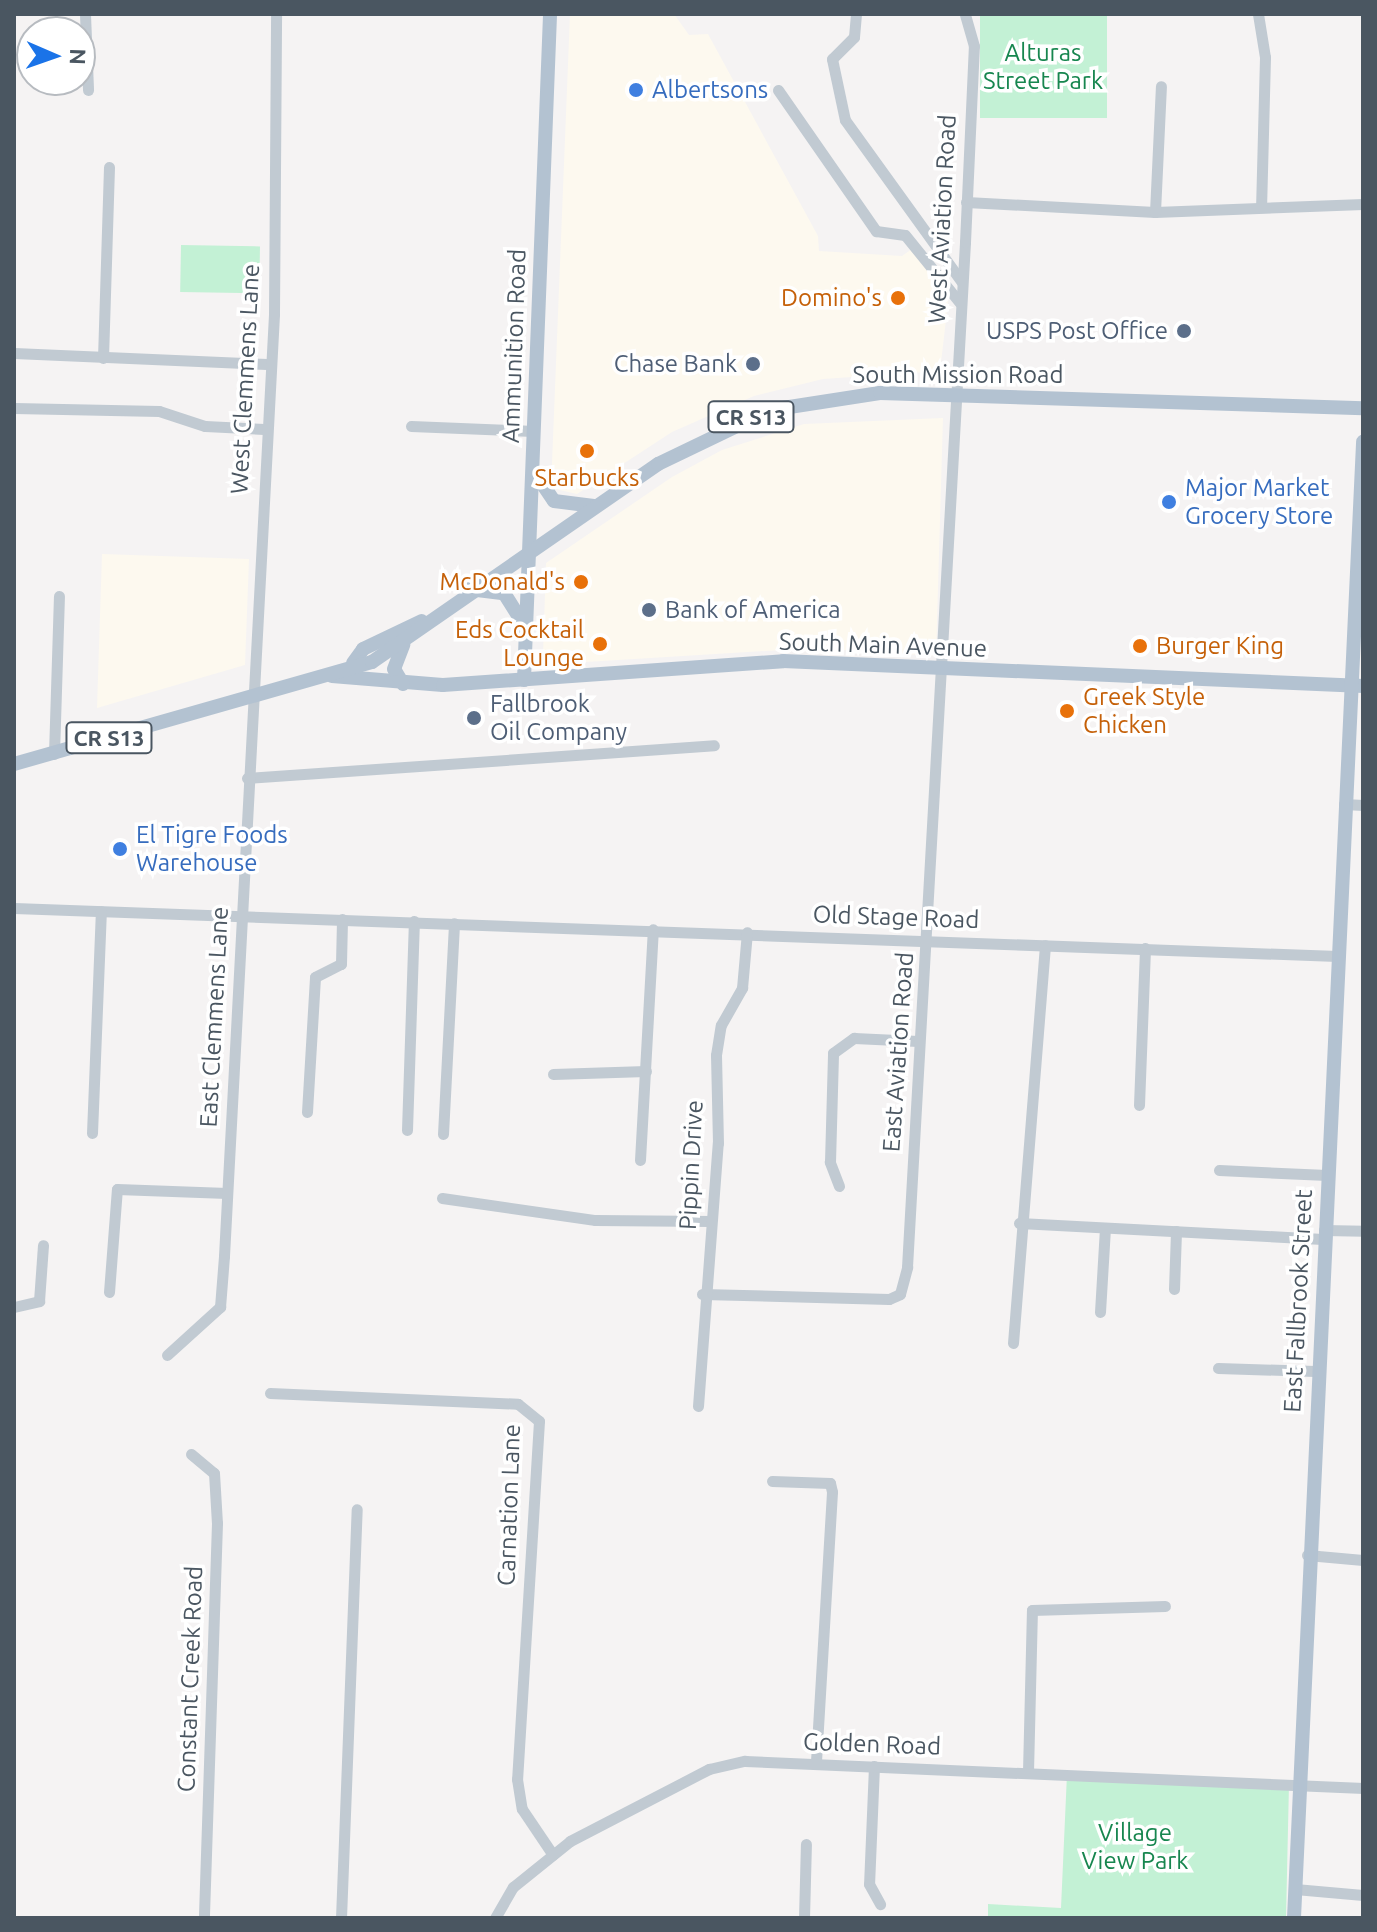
<!DOCTYPE html>
<html>
<head>
<meta charset="utf-8">
<style>
	body { margin:0 }
	#map { position:relative; width:1377px; height:1932px; overflow:hidden; background:#f5f3f3; font-family:Ubuntu,sans-serif }
	div>[style] { position:absolute }
	.commercial>* { inset:0; background:#fdf9ef }
	.green>* { inset:0; background:#c3f1d5; transform-origin:0 0 }
	.minor>* { height:11px; margin:-5.5px; padding:0 5.5px; transform-origin:5.5px; border-radius:5.5px; background:#c1cad2 }
	.major>* { height:14px; margin:-7px; padding:0 7px; transform-origin:7px; border-radius:7px; background:#b3c2d1 }
	.dots>* { width:22px; height:22px; translate:-50% -50%; box-sizing:border-box; border:4px solid #fff; border-radius:50% }
	span { translate:-50% -50%; white-space:nowrap; text-align:center; line-height:1.15; -webkit-text-stroke:7px #fff; paint-order:stroke }
	.shield-label span { padding:2px 6px; background:#fff; border:2px solid; border-radius:6px; -webkit-text-stroke-width:0 }
	.shield-label { font-size:22px; color:#4a5661; font-weight:700 }
	.park-label { font-size:24px; color:#17864f }
	.shop-label { font-size:24px; color:#366cbe }
	.left { translate:0 -50%; text-align:left }
	.street-label { font-size:24px; color:#4a5661 }
	.food-label { font-size:24px; color:#c56008 }
	.right { translate:-100% -50%; text-align:right }
	.service-label { font-size:24px; color:#4e5e75 }
	.frame { position:absolute; inset:0; border:16px solid #4a5661; pointer-events:none }
	.north { position:absolute; left:16px; top:16px; width:80px; height:80px; box-sizing:border-box; background:#fff; border:2px solid #b7bbc0; border-radius:50%; rotate:92deg; font-size:22px; font-weight:700; line-height:32px; text-align:center; color:#4a5661 }
	.north::after { content:''; display:block; margin:auto; width:28px; height:36px; background:#1a73e8; clip-path:polygon(50% 0,100% 100%,50% 72%,0 100%) }
</style>
</head>
<body>
<div id="map">
	<div class="commercial">
		<div style="clip-path:polygon(570px 14px,674px 14px,689px 35px,708px 34px,818px 236px,819px 251px,902px 256px,919px 244px,950px 286px,940px 371px,823px 379px,754px 396px,672px 432px,577px 494px,551px 488px)"></div>
		<div style="clip-path:polygon(943px 418px,936px 656px,814px 648px,553px 664px,543px 654px,546px 563px,672px 477px,722px 450px,804px 424px)"></div>
		<div style="clip-path:polygon(102px 554px,249px 559px,245px 665px,97px 708px)"></div>
	</div>
	<div class="green">
		<div style="left:980px;top:14px;width:127px;height:104px"></div>
		<div style="left:181px;top:245px;width:79px;height:47px;rotate:1deg"></div>
		<div style="clip-path:polygon(1067px 1774px,1289px 1784px,1286px 1918px,988px 1918px,988px 1904px,1061px 1908px)"></div>
	</div>
	<div class="minor">
		<div style="left:85px;top:14px;width:76px;rotate:87.7deg"></div>
		<div style="left:856px;top:14px;width:23px;rotate:95deg"></div>
		<div style="left:854px;top:37px;width:31px;rotate:135deg"></div>
		<div style="left:832px;top:59px;width:62px;rotate:78deg"></div>
		<div style="left:845px;top:120px;width:200px;rotate:54.2deg"></div>
		<div style="left:1258px;top:14px;width:44px;rotate:80.8deg"></div>
		<div style="left:1265px;top:57px;width:149px;rotate:91.5deg"></div>
		<div style="left:778px;top:90px;width:172px;rotate:55.2deg"></div>
		<div style="left:876px;top:231px;width:29px;rotate:8deg"></div>
		<div style="left:905px;top:235px;width:87px;rotate:51deg"></div>
		<div style="left:966px;top:202px;width:189px;rotate:3deg"></div>
		<div style="left:1155px;top:212px;width:208px;rotate:-2.2deg"></div>
		<div style="left:1155px;top:212px;width:126px;rotate:-87.3deg"></div>
		<div style="left:14px;top:353px;width:253px;rotate:2.5deg"></div>
		<div style="left:103px;top:358px;width:191px;rotate:-88.2deg"></div>
		<div style="left:14px;top:408px;width:145px;rotate:1.2deg"></div>
		<div style="left:159px;top:411px;width:48px;rotate:18.1deg"></div>
		<div style="left:205px;top:426px;width:59px;rotate:2.9deg"></div>
		<div style="left:411px;top:426px;width:122px;rotate:2.3deg"></div>
		<div style="left:54px;top:754px;width:158px;rotate:-88.2deg"></div>
		<div style="left:247px;top:778px;width:468px;rotate:-4deg"></div>
		<div style="left:1344px;top:804px;width:19px;rotate:3deg"></div>
		<div style="left:14px;top:908px;width:1324px;rotate:2.08deg"></div>
		<div style="left:553px;top:1074px;width:93px;rotate:-1.8deg"></div>
		<div style="left:1139px;top:1105px;width:157px;rotate:-87.8deg"></div>
		<div style="left:307px;top:1112px;width:135px;rotate:-86.6deg"></div>
		<div style="left:315px;top:977px;width:29px;rotate:-27deg"></div>
		<div style="left:341px;top:964px;width:45px;rotate:-88.7deg"></div>
		<div style="left:407px;top:1130px;width:209px;rotate:-88.1deg"></div>
		<div style="left:92px;top:1133px;width:222px;rotate:-87.7deg"></div>
		<div style="left:443px;top:1134px;width:211px;rotate:-87deg"></div>
		<div style="left:640px;top:1160px;width:231px;rotate:-86.8deg"></div>
		<div style="left:1219px;top:1170px;width:108px;rotate:2.7deg"></div>
		<div style="left:839px;top:1186px;width:26px;rotate:-111deg"></div>
		<div style="left:830px;top:1162px;width:109px;rotate:-88.4deg"></div>
		<div style="left:833px;top:1053px;width:26px;rotate:-36deg"></div>
		<div style="left:854px;top:1038px;width:64px;rotate:2.7deg"></div>
		<div style="left:442px;top:1198px;width:155px;rotate:8.2deg"></div>
		<div style="left:595px;top:1220px;width:116px;rotate:0.5deg"></div>
		<div style="left:1019px;top:1223px;width:304px;rotate:3deg"></div>
		<div style="left:1324px;top:1230px;width:39px;rotate:1deg"></div>
		<div style="left:1174px;top:1289px;width:58px;rotate:-88deg"></div>
		<div style="left:109px;top:1292px;width:103px;rotate:-85.6deg"></div>
		<div style="left:117px;top:1189px;width:110px;rotate:2.1deg"></div>
		<div style="left:702px;top:1294px;width:187px;rotate:1.5deg"></div>
		<div style="left:889px;top:1299px;width:12px;rotate:-24deg"></div>
		<div style="left:900px;top:1294px;width:28px;rotate:-75deg"></div>
		<div style="left:907px;top:1267px;width:1027px;rotate:-86.76deg"></div>
		<div style="left:965px;top:242px;width:196px;rotate:-87.4deg"></div>
		<div style="left:974px;top:46px;width:33px;rotate:-106deg"></div>
		<div style="left:14px;top:1307px;width:26px;rotate:-13deg"></div>
		<div style="left:39px;top:1301px;width:56px;rotate:-85.9deg"></div>
		<div style="left:1100px;top:1312px;width:83px;rotate:-86.6deg"></div>
		<div style="left:1013px;top:1343px;width:399px;rotate:-85.4deg"></div>
		<div style="left:167px;top:1355px;width:72px;rotate:-42.2deg"></div>
		<div style="left:220px;top:1307px;width:51px;rotate:-85.5deg"></div>
		<div style="left:224px;top:1256px;width:943px;rotate:-86.96deg"></div>
		<div style="left:274px;top:314px;width:300px;rotate:-89.6deg"></div>
		<div style="left:1218px;top:1368px;width:97px;rotate:1.8deg"></div>
		<div style="left:270px;top:1393px;width:248px;rotate:2.5deg"></div>
		<div style="left:518px;top:1404px;width:27px;rotate:39deg"></div>
		<div style="left:539px;top:1421px;width:359px;rotate:93.5deg"></div>
		<div style="left:517px;top:1779px;width:30px;rotate:81deg"></div>
		<div style="left:522px;top:1809px;width:55px;rotate:56deg"></div>
		<div style="left:698px;top:1406px;width:264px;rotate:-85.7deg"></div>
		<div style="left:718px;top:1143px;width:88px;rotate:-91.3deg"></div>
		<div style="left:716px;top:1055px;width:30px;rotate:-81deg"></div>
		<div style="left:721px;top:1025px;width:43px;rotate:-60.4deg"></div>
		<div style="left:742px;top:988px;width:56px;rotate:-84.9deg"></div>
		<div style="left:191px;top:1454px;width:30px;rotate:40deg"></div>
		<div style="left:214px;top:1473px;width:50px;rotate:86.6deg"></div>
		<div style="left:217px;top:1523px;width:395px;rotate:91.9deg"></div>
		<div style="left:772px;top:1481px;width:58px;rotate:2deg"></div>
		<div style="left:830px;top:1483px;width:9px;rotate:77deg"></div>
		<div style="left:832px;top:1492px;width:272px;rotate:93.4deg"></div>
		<div style="left:1307px;top:1555px;width:56px;rotate:5.1deg"></div>
		<div style="left:874px;top:1766px;width:118px;rotate:92.4deg"></div>
		<div style="left:869px;top:1884px;width:23px;rotate:61deg"></div>
		<div style="left:1028px;top:1772px;width:162px;rotate:-88.6deg"></div>
		<div style="left:1032px;top:1610px;width:133px;rotate:-1.7deg"></div>
		<div style="left:1295px;top:1889px;width:68px;rotate:5deg"></div>
		<div style="left:341px;top:1918px;width:409px;rotate:-87.8deg"></div>
		<div style="left:495px;top:1918px;width:36px;rotate:-60deg"></div>
		<div style="left:513px;top:1887px;width:73px;rotate:-38.9deg"></div>
		<div style="left:570px;top:1841px;width:157px;rotate:-27.4deg"></div>
		<div style="left:709px;top:1769px;width:37px;rotate:-13deg"></div>
		<div style="left:745px;top:1761px;width:619px;rotate:2.5deg"></div>
		<div style="left:804px;top:1918px;width:74px;rotate:-88.5deg"></div>
	</div>
	<div class="major">
		<div style="left:533px;top:470px;width:37px;rotate:56deg"></div>
		<div style="left:554px;top:501px;width:40px;rotate:7.1deg"></div>
		<div style="left:469px;top:589px;width:35px;rotate:7deg"></div>
		<div style="left:504px;top:593px;width:36px;rotate:58deg"></div>
		<div style="left:353px;top:663px;width:17px;rotate:-54deg"></div>
		<div style="left:363px;top:649px;width:65px;rotate:-25.4deg"></div>
		<div style="left:332px;top:676px;width:111px;rotate:4.6deg"></div>
		<div style="left:443px;top:685px;width:341px;rotate:-4deg"></div>
		<div style="left:783px;top:661px;width:581px;rotate:2.47deg"></div>
		<div style="left:524px;top:680px;width:667px;rotate:-87.76deg"></div>
		<div style="left:403px;top:684px;width:17px;rotate:-121deg"></div>
		<div style="left:394px;top:669px;width:26px;rotate:-69deg"></div>
		<div style="left:14px;top:764px;width:372px;rotate:-15.9deg"></div>
		<div style="left:372px;top:662px;width:348px;rotate:-34.7deg"></div>
		<div style="left:658px;top:464px;width:124px;rotate:-25.7deg"></div>
		<div style="left:770px;top:410px;width:111px;rotate:-8.8deg"></div>
		<div style="left:880px;top:393px;width:483px;rotate:1.8deg"></div>
		<div style="left:1294px;top:1918px;width:1478px;rotate:-87.32deg"></div>
	</div>
	<div class="dots">
		<div style="left:636px;top:90px;background:#3f7fe0"></div>
		<div style="left:898px;top:298px;background:#e8710a"></div>
		<div style="left:1184px;top:331px;background:#5c6f8a"></div>
		<div style="left:753px;top:364px;background:#5c6f8a"></div>
		<div style="left:587px;top:451px;background:#e8710a"></div>
		<div style="left:1169px;top:502px;background:#3f7fe0"></div>
		<div style="left:581px;top:582px;background:#e8710a"></div>
		<div style="left:649px;top:610px;background:#5c6f8a"></div>
		<div style="left:600px;top:644px;background:#e8710a"></div>
		<div style="left:1140px;top:646px;background:#e8710a"></div>
		<div style="left:1067px;top:711px;background:#e8710a"></div>
		<div style="left:474px;top:718px;background:#5c6f8a"></div>
		<div style="left:120px;top:849px;background:#3f7fe0"></div>
	</div>
	<div class="shield-label">
		<span style="left:751px;top:417px">CR S13</span>
		<span style="left:109px;top:738px">CR S13</span>
	</div>
	<div class="park-label">
		<span style="left:1043px;top:67px">Alturas<br>Street Park</span>
		<span style="left:1135px;top:1847px">Village<br>View Park</span>
	</div>
	<div class="shop-label">
		<span class="left" style="left:652px;top:90px">Albertsons</span>
		<span class="left" style="left:1185px;top:502px">Major Market<br>Grocery Store</span>
		<span class="left" style="left:136px;top:849px">El Tigre Foods<br>Warehouse</span>
	</div>
	<div class="street-label">
		<span style="left:942px;top:219px;rotate:-87deg">West Aviation Road</span>
		<span style="left:514px;top:346px;rotate:-88deg">Ammunition Road</span>
		<span style="left:958px;top:375px">South Mission Road</span>
		<span style="left:245px;top:379px;rotate:-87deg">West Clemmens Lane</span>
		<span style="left:883px;top:645px;rotate:2deg">South Main Avenue</span>
		<span style="left:896px;top:917px;rotate:2deg">Old Stage Road</span>
		<span style="left:214px;top:1017px;rotate:-87deg">East Clemmens Lane</span>
		<span style="left:898px;top:1052px;rotate:-86deg">East Aviation Road</span>
		<span style="left:691px;top:1165px;rotate:-87deg">Pippin Drive</span>
		<span style="left:1298px;top:1301px;rotate:-87deg">East Fallbrook Street</span>
		<span style="left:509px;top:1505px;rotate:-88deg">Carnation Lane</span>
		<span style="left:190px;top:1679px;rotate:-88deg">Constant Creek Road</span>
		<span style="left:872px;top:1744px;rotate:2deg">Golden Road</span>
	</div>
	<div class="food-label">
		<span class="right" style="left:882px;top:298px">Domino's</span>
		<span style="left:587px;top:478px">Starbucks</span>
		<span class="right" style="left:565px;top:582px">McDonald's</span>
		<span class="right" style="left:584px;top:644px">Eds Cocktail<br>Lounge</span>
		<span class="left" style="left:1156px;top:646px">Burger King</span>
		<span class="left" style="left:1083px;top:711px">Greek Style<br>Chicken</span>
	</div>
	<div class="service-label">
		<span class="right" style="left:1168px;top:331px">USPS Post Office</span>
		<span class="right" style="left:737px;top:364px">Chase Bank</span>
		<span class="left" style="left:665px;top:610px">Bank of America</span>
		<span class="left" style="left:490px;top:718px">Fallbrook<br>Oil Company</span>
	</div>
	<div class="frame"></div>
	<div class="north">N</div>
</div>
</body>
</html>
